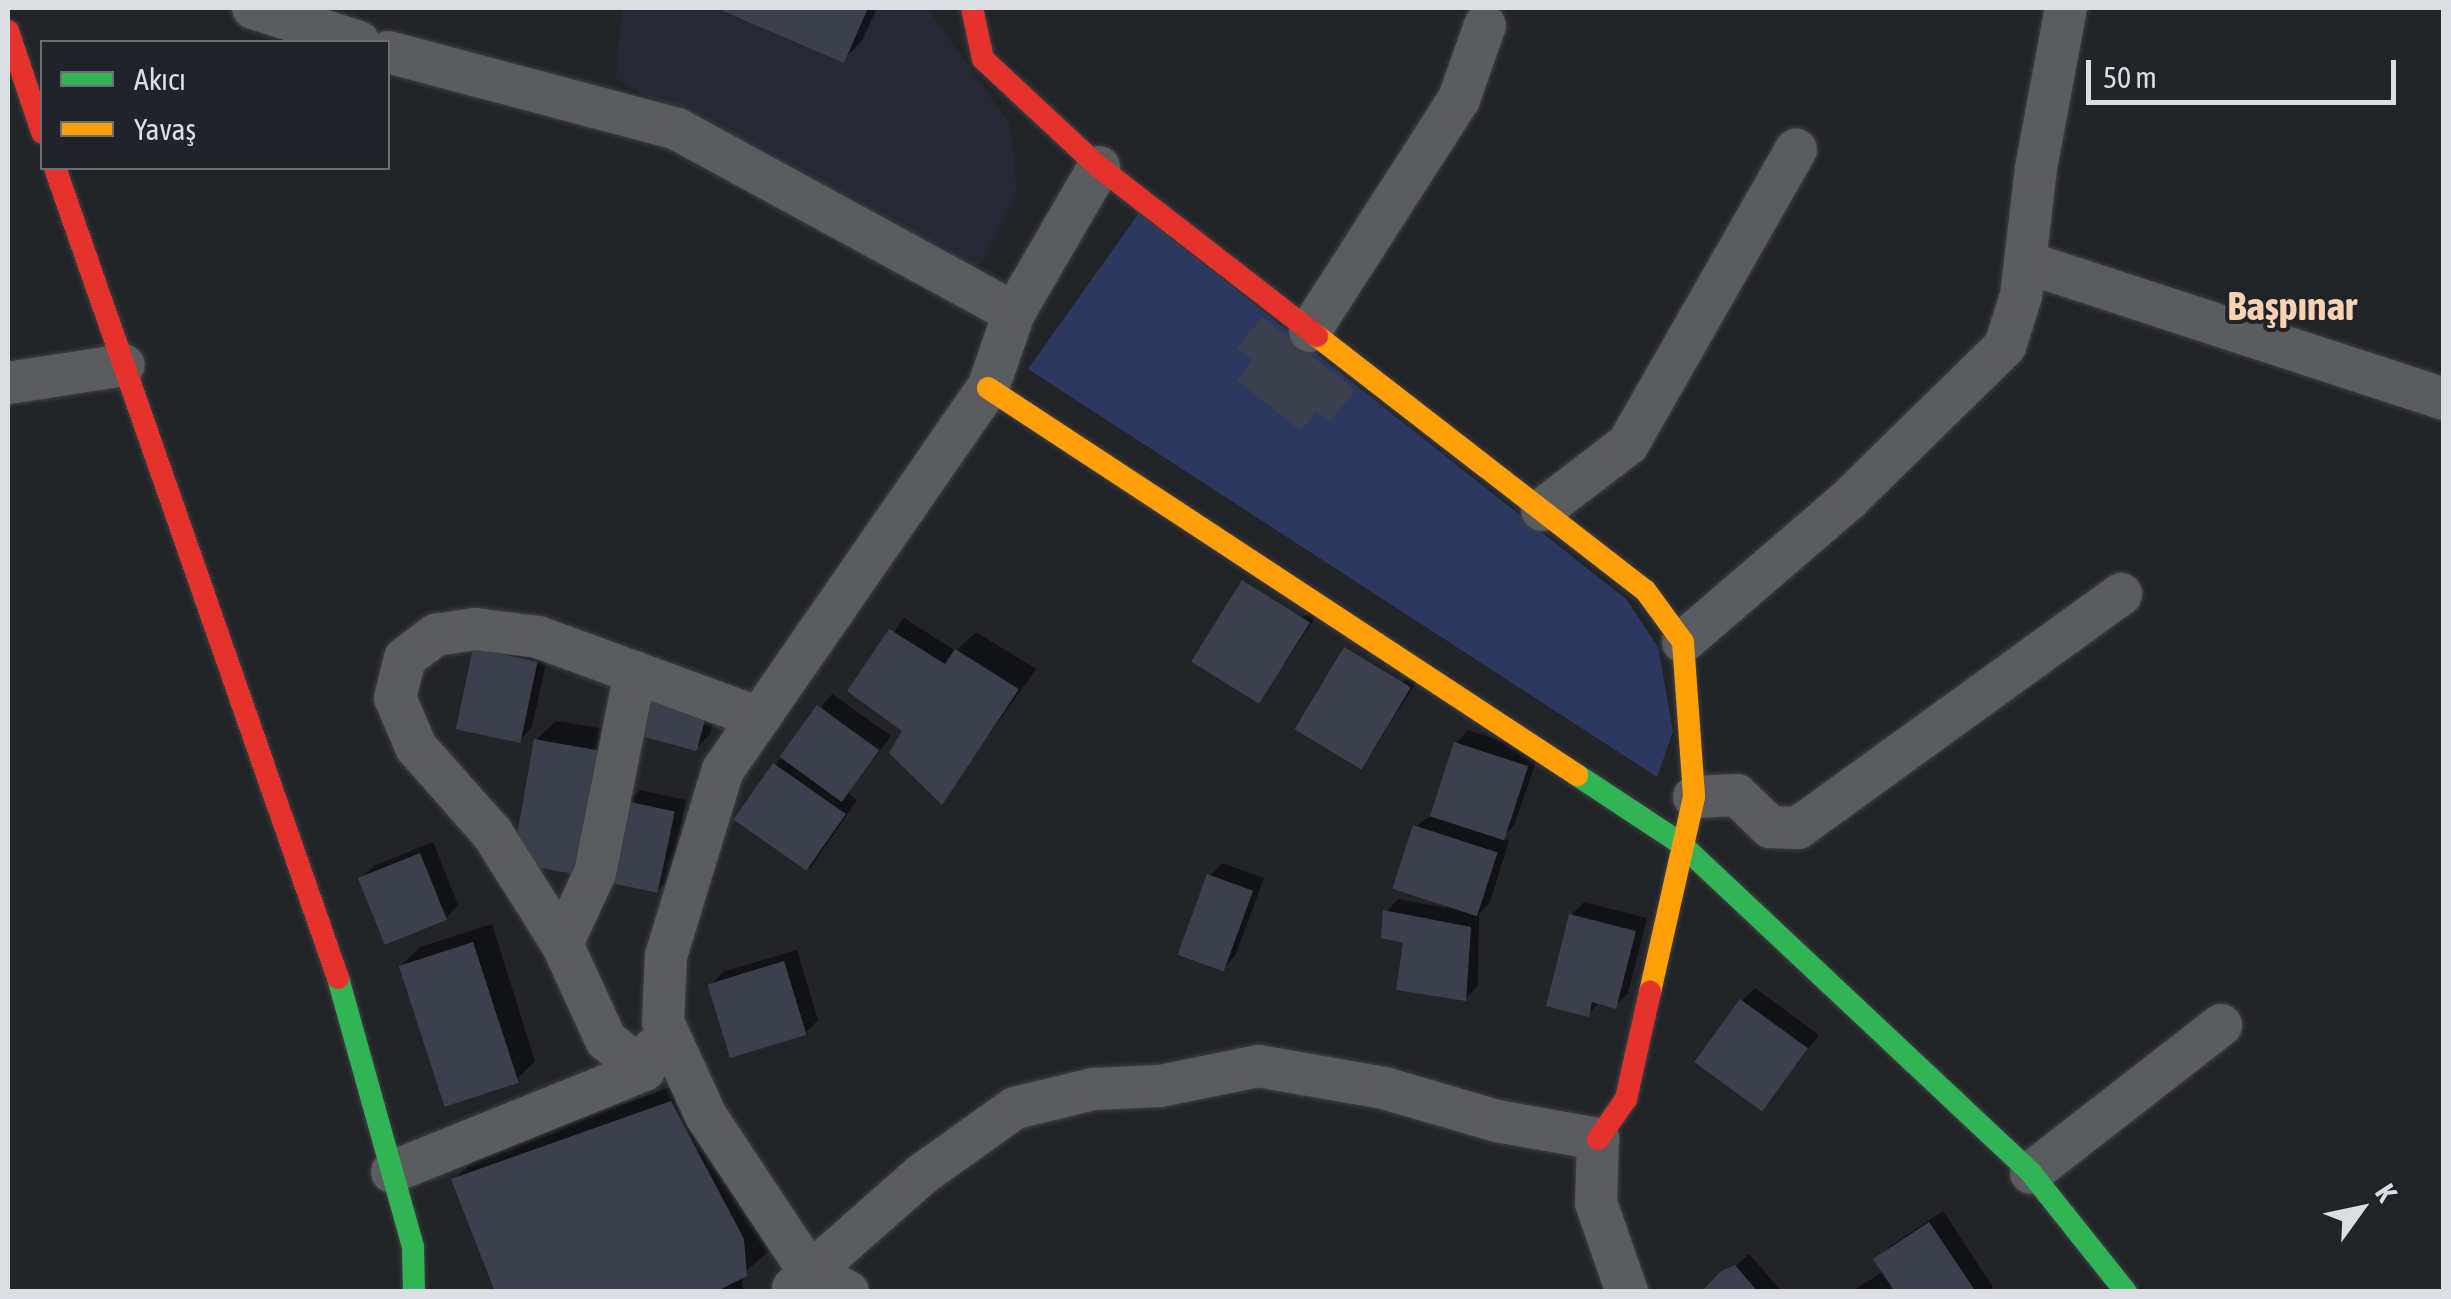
<!DOCTYPE html>
<html>
<head>
<meta charset="utf-8">
<style>
	body { margin:0 }
	#map { position:relative; width:2451px; height:1299px; overflow:hidden; background:#232428; font-family:"Asap Condensed",sans-serif }
	div>[style] { position:absolute }
	.built>* { inset:0; background:#262935 }
	.green>* { inset:0; background:#2d3860 }
	.shadow>* { inset:0; background:#0007 }
	.building>* { inset:0; background:#3c404e; transform-origin:0 0 }
	.roads { filter:drop-shadow(0 0 2px #3e4043) drop-shadow(0 0 2px #3e4043) }
	.street>* { height:42px; margin:-21px; padding:0 21px; transform-origin:21px; border-radius:21px; background:#5b5c5f }
	.fast>* { height:22px; margin:-11px; padding:0 11px; transform-origin:11px; border-radius:11px; background:#30b455 }
	.slow>* { height:22px; margin:-11px; padding:0 11px; transform-origin:11px; border-radius:11px; background:#ff9f0a }
	.jam>* { height:22px; margin:-11px; padding:0 11px; transform-origin:11px; border-radius:11px; background:#e5322d }
	span { translate:-50% -50%; white-space:nowrap; text-align:center; line-height:1.15; -webkit-text-stroke:8px #21232a; paint-order:stroke }
	.district-label { font-size:40px; color:#f8d2b3; font-weight:700 }
	.frame { position:absolute; inset:0; border:10px solid #dcdee3; pointer-events:none }
	.legend { position:absolute; left:40px; top:40px; width:350px; height:130px; box-sizing:border-box; background:#21232a; border:2px solid #6c6e74; margin:0; padding:12px 18px; list-style:none; font-size:30px; color:#dcdee3 }
	.legend li { display:flex; align-items:center; gap:20px; height:50px }
	.legend b { width:50px; border:2px solid #6c6e74 }
	.north { position:absolute; left:2311px; top:1159px; width:100px; height:100px; -webkit-text-stroke:8px #21232a; paint-order:stroke; rotate:57deg; font-size:28px; font-weight:700; line-height:40px; text-align:center; color:#dcdee3 }
	.north::after { content:''; display:block; margin:auto; width:35px; height:45px; background:#dcdee3; clip-path:polygon(50% 0,100% 100%,50% 72%,0 100%) }
	.scale { position:absolute; left:2086px; top:60px; width:310px; height:45px; box-sizing:border-box; border:5px solid #dcdee3; border-top:0; padding-left:12px; font-size:30px; line-height:35px; white-space:nowrap; color:#dcdee3; -webkit-text-stroke:8px #21232a; paint-order:stroke }
</style>
</head>
<body>
<div id="map">
	<div class="built">
		<div style="clip-path:polygon(622px 8px,927px 8px,1010px 124px,1017px 193px,976px 274px,616px 79px)"></div>
	</div>
	<div class="green">
		<div style="clip-path:polygon(1139px 213px,1627px 600px,1658px 647px,1673px 732px,1657px 777px,1028px 369px)"></div>
	</div>
	<div class="shadow">
		<div style="clip-path:polygon(723px 8px,877px 8px,862px 41px,843px 60px)"></div>
		<div style="clip-path:polygon(1321px 609px,1259px 701px,1196px 662px)"></div>
		<div style="clip-path:polygon(904px 618px,956px 651px,976px 632px,1036px 669px,942px 801px,910px 720px,851px 690px)"></div>
		<div style="clip-path:polygon(475px 649px,549px 650px,532px 727px,520px 740px)"></div>
		<div style="clip-path:polygon(1422px 673px,1363px 766px,1299px 728px)"></div>
		<div style="clip-path:polygon(720px 693px,710px 734px,698px 747px,638px 732px)"></div>
		<div style="clip-path:polygon(832px 694px,891px 736px,848px 793px,857px 800px,810px 869px,775px 765px)"></div>
		<div style="clip-path:polygon(556px 721px,617px 731px,597px 853px,536px 740px)"></div>
		<div style="clip-path:polygon(1468px 730px,1539px 754px,1514px 825px,1502px 838px,1509px 841px,1490px 902px,1479px 914px,1478px 986px,1465px 999px,1406px 942px,1386px 912px,1398px 899px,1446px 908px,1415px 827px,1432px 815px,1456px 743px)"></div>
		<div style="clip-path:polygon(640px 790px,686px 800px,671px 877px,658px 890px,627px 802px)"></div>
		<div style="clip-path:polygon(433px 842px,458px 905px,446px 918px,361px 878px,374px 866px)"></div>
		<div style="clip-path:polygon(1222px 863px,1264px 878px,1235px 956px,1223px 969px,1210px 876px)"></div>
		<div style="clip-path:polygon(1584px 902px,1647px 918px,1628px 993px,1615px 1006px,1600px 1002px,1588px 1014px,1571px 915px)"></div>
		<div style="clip-path:polygon(492px 924px,535px 1061px,516px 1080px,401px 966px,420px 947px)"></div>
		<div style="clip-path:polygon(797px 950px,818px 1020px,805px 1033px,710px 985px,723px 972px)"></div>
		<div style="clip-path:polygon(1755px 988px,1819px 1035px,1762px 1109px,1742px 1001px)"></div>
		<div style="clip-path:polygon(696px 1078px,771px 1249px,742px 1275px,743px 1292px,497px 1292px,454px 1180px,479px 1155px)"></div>
		<div style="clip-path:polygon(1943px 1211px,1993px 1287px,1989px 1292px,1851px 1292px,1884px 1271px,1876px 1260px,1889px 1247px)"></div>
		<div style="clip-path:polygon(1749px 1254px,1782px 1292px,1707px 1292px)"></div>
	</div>
	<div class="building">
		<div style="clip-path:polygon(716px 8px,868px 8px,844px 63px)"></div>
		<div style="clip-path:polygon(1262px 317px,1355px 390px,1330px 422px,1316px 411px,1301px 431px,1237px 380px,1252px 360px,1237px 349px)"></div>
		<div style="left:1242px;top:580px;width:80px;height:96px;rotate:32deg"></div>
		<div style="clip-path:polygon(889px 629px,945px 664px,955px 649px,1019px 689px,942px 805px,889px 753px,902px 731px,847px 691px)"></div>
		<div style="left:1344px;top:647px;width:78px;height:96px;rotate:31deg"></div>
		<div style="left:473px;top:648px;width:66px;height:83px;rotate:12deg"></div>
		<div style="left:647px;top:689px;width:64px;height:47px;rotate:15deg"></div>
		<div style="left:817px;top:705px;width:77px;height:64px;rotate:36deg"></div>
		<div style="left:534px;top:739px;width:66px;height:126px;rotate:10deg"></div>
		<div style="left:1454px;top:742px;width:78px;height:78px;rotate:18deg"></div>
		<div style="left:773px;top:763px;width:89px;height:69px;rotate:35deg"></div>
		<div style="left:625px;top:801px;width:51px;height:83px;rotate:12deg"></div>
		<div style="left:1413px;top:825px;width:89px;height:67px;rotate:18deg"></div>
		<div style="left:420px;top:853px;width:72px;height:67px;rotate:68deg"></div>
		<div style="left:1207px;top:874px;width:49px;height:86px;rotate:20deg"></div>
		<div style="clip-path:polygon(1383px 910px,1471px 927px,1466px 1001px,1396px 990px,1403px 943px,1381px 938px)"></div>
		<div style="clip-path:polygon(1569px 914px,1636px 931px,1616px 1009px,1592px 1002px,1589px 1017px,1546px 1006px)"></div>
		<div style="left:473px;top:942px;width:148px;height:78px;rotate:72deg"></div>
		<div style="left:784px;top:961px;width:77px;height:80px;rotate:73deg"></div>
		<div style="left:1740px;top:999px;width:84px;height:78px;rotate:36deg"></div>
		<div style="clip-path:polygon(671px 1101px,744px 1239px,747px 1276px,715px 1292px,495px 1292px,451px 1179px)"></div>
		<div style="clip-path:polygon(1929px 1222px,1976px 1292px,1895px 1292px,1873px 1259px)"></div>
		<div style="clip-path:polygon(1735px 1265px,1758px 1292px,1701px 1292px,1721px 1271px)"></div>
	</div>
	<div class="roads">
		<div class="street">
			<div style="left:253px;top:8px;width:111px;rotate:17.8deg"></div>
			<div style="left:388px;top:52px;width:299px;rotate:14.9deg"></div>
			<div style="left:677px;top:129px;width:384px;rotate:28.6deg"></div>
			<div style="left:2025px;top:262px;width:441px;rotate:18.1deg"></div>
			<div style="left:1310px;top:331px;width:276px;rotate:-57.3deg"></div>
			<div style="left:1459px;top:99px;width:78px;rotate:-70.6deg"></div>
			<div style="left:8px;top:383px;width:117px;rotate:-8.8deg"></div>
			<div style="left:1542px;top:510px;width:108px;rotate:-37.5deg"></div>
			<div style="left:1628px;top:444px;width:339px;rotate:-60.3deg"></div>
			<div style="left:1683px;top:642px;width:218px;rotate:-40.7deg"></div>
			<div style="left:1848px;top:500px;width:220px;rotate:-44.4deg"></div>
			<div style="left:2005px;top:346px;width:52px;rotate:-72.3deg"></div>
			<div style="left:2021px;top:296px;width:129px;rotate:-83.3deg"></div>
			<div style="left:2036px;top:168px;width:163px;rotate:-79.4deg"></div>
			<div style="left:1694px;top:797px;width:43px;rotate:-2.7deg"></div>
			<div style="left:1737px;top:795px;width:46px;rotate:44.1deg"></div>
			<div style="left:1770px;top:827px;width:28px;rotate:2deg"></div>
			<div style="left:1798px;top:828px;width:399px;rotate:-35.9deg"></div>
			<div style="left:562px;top:944px;width:78px;rotate:-65.1deg"></div>
			<div style="left:595px;top:873px;width:205px;rotate:-78.7deg"></div>
			<div style="left:644px;top:1070px;width:48px;rotate:-141.7deg"></div>
			<div style="left:606px;top:1040px;width:106px;rotate:-114.6deg"></div>
			<div style="left:562px;top:944px;width:131px;rotate:-122.2deg"></div>
			<div style="left:492px;top:833px;width:115px;rotate:-131.5deg"></div>
			<div style="left:416px;top:747px;width:53px;rotate:-113.2deg"></div>
			<div style="left:395px;top:698px;width:41px;rotate:-76deg"></div>
			<div style="left:405px;top:658px;width:39px;rotate:-37deg"></div>
			<div style="left:436px;top:635px;width:39px;rotate:-9deg"></div>
			<div style="left:475px;top:629px;width:64px;rotate:7.2deg"></div>
			<div style="left:538px;top:637px;width:235px;rotate:20.1deg"></div>
			<div style="left:392px;top:1172px;width:272px;rotate:-22deg"></div>
			<div style="left:644px;top:1070px;width:22px;rotate:-68deg"></div>
			<div style="left:2031px;top:1173px;width:241px;rotate:-37.9deg"></div>
			<div style="left:793px;top:1288px;width:171px;rotate:-41.4deg"></div>
			<div style="left:921px;top:1175px;width:115px;rotate:-35.5deg"></div>
			<div style="left:1015px;top:1108px;width:80px;rotate:-13.7deg"></div>
			<div style="left:1093px;top:1089px;width:67px;rotate:-2.6deg"></div>
			<div style="left:1160px;top:1086px;width:100px;rotate:-11.5deg"></div>
			<div style="left:1258px;top:1066px;width:128px;rotate:9.9deg"></div>
			<div style="left:1384px;top:1088px;width:118px;rotate:16.3deg"></div>
			<div style="left:1497px;top:1121px;width:103px;rotate:10.1deg"></div>
			<div style="left:1598px;top:1139px;width:64px;rotate:91.8deg"></div>
			<div style="left:1596px;top:1203px;width:94px;rotate:70.8deg"></div>
			<div style="left:848px;top:1292px;width:46px;rotate:-151.2deg"></div>
			<div style="left:808px;top:1270px;width:185px;rotate:-123.5deg"></div>
			<div style="left:706px;top:1116px;width:103px;rotate:-114.6deg"></div>
			<div style="left:663px;top:1022px;width:66px;rotate:-87.4deg"></div>
			<div style="left:666px;top:956px;width:195px;rotate:-73deg"></div>
			<div style="left:723px;top:770px;width:465px;rotate:-55.3deg"></div>
			<div style="left:988px;top:388px;width:79px;rotate:-70.9deg"></div>
			<div style="left:1014px;top:313px;width:169px;rotate:-59.8deg"></div>
		</div>
		<div class="fast">
			<div style="left:1577px;top:775px;width:123px;rotate:33.4deg"></div>
			<div style="left:1680px;top:843px;width:482px;rotate:43.2deg"></div>
			<div style="left:2031px;top:1173px;width:152px;rotate:51.4deg"></div>
			<div style="left:338px;top:978px;width:279px;rotate:74.4deg"></div>
			<div style="left:413px;top:1247px;width:45px;rotate:88.7deg"></div>
		</div>
		<div class="slow">
			<div style="left:1317px;top:336px;width:415px;rotate:37.8deg"></div>
			<div style="left:1645px;top:590px;width:64px;rotate:53.8deg"></div>
			<div style="left:1683px;top:642px;width:155px;rotate:85.9deg"></div>
			<div style="left:1694px;top:797px;width:200px;rotate:102.7deg"></div>
			<div style="left:988px;top:388px;width:705px;rotate:33.31deg"></div>
		</div>
		<div class="jam">
			<div style="left:972px;top:8px;width:52px;rotate:77.8deg"></div>
			<div style="left:983px;top:59px;width:158px;rotate:43deg"></div>
			<div style="left:1099px;top:167px;width:276px;rotate:37.8deg"></div>
			<div style="left:8px;top:31px;width:107px;rotate:71.4deg"></div>
			<div style="left:55px;top:168px;width:858px;rotate:70.74deg"></div>
			<div style="left:1598px;top:1139px;width:49px;rotate:-55deg"></div>
			<div style="left:1626px;top:1099px;width:110px;rotate:-77.4deg"></div>
		</div>
	</div>
	<div class="district-label">
		<span style="left:2292px;top:306px">Başpınar</span>
	</div>
	<div class="frame"></div>
	<ul class="legend">
	<li><b style="height:12px;background:#30b455"></b>Akıcı</li>
	<li><b style="height:12px;background:#ff9f0a"></b>Yavaş</li>
	</ul>
	<div class="north">K</div>
	<div class="scale">50 m</div>
</div>
</body>
</html>
